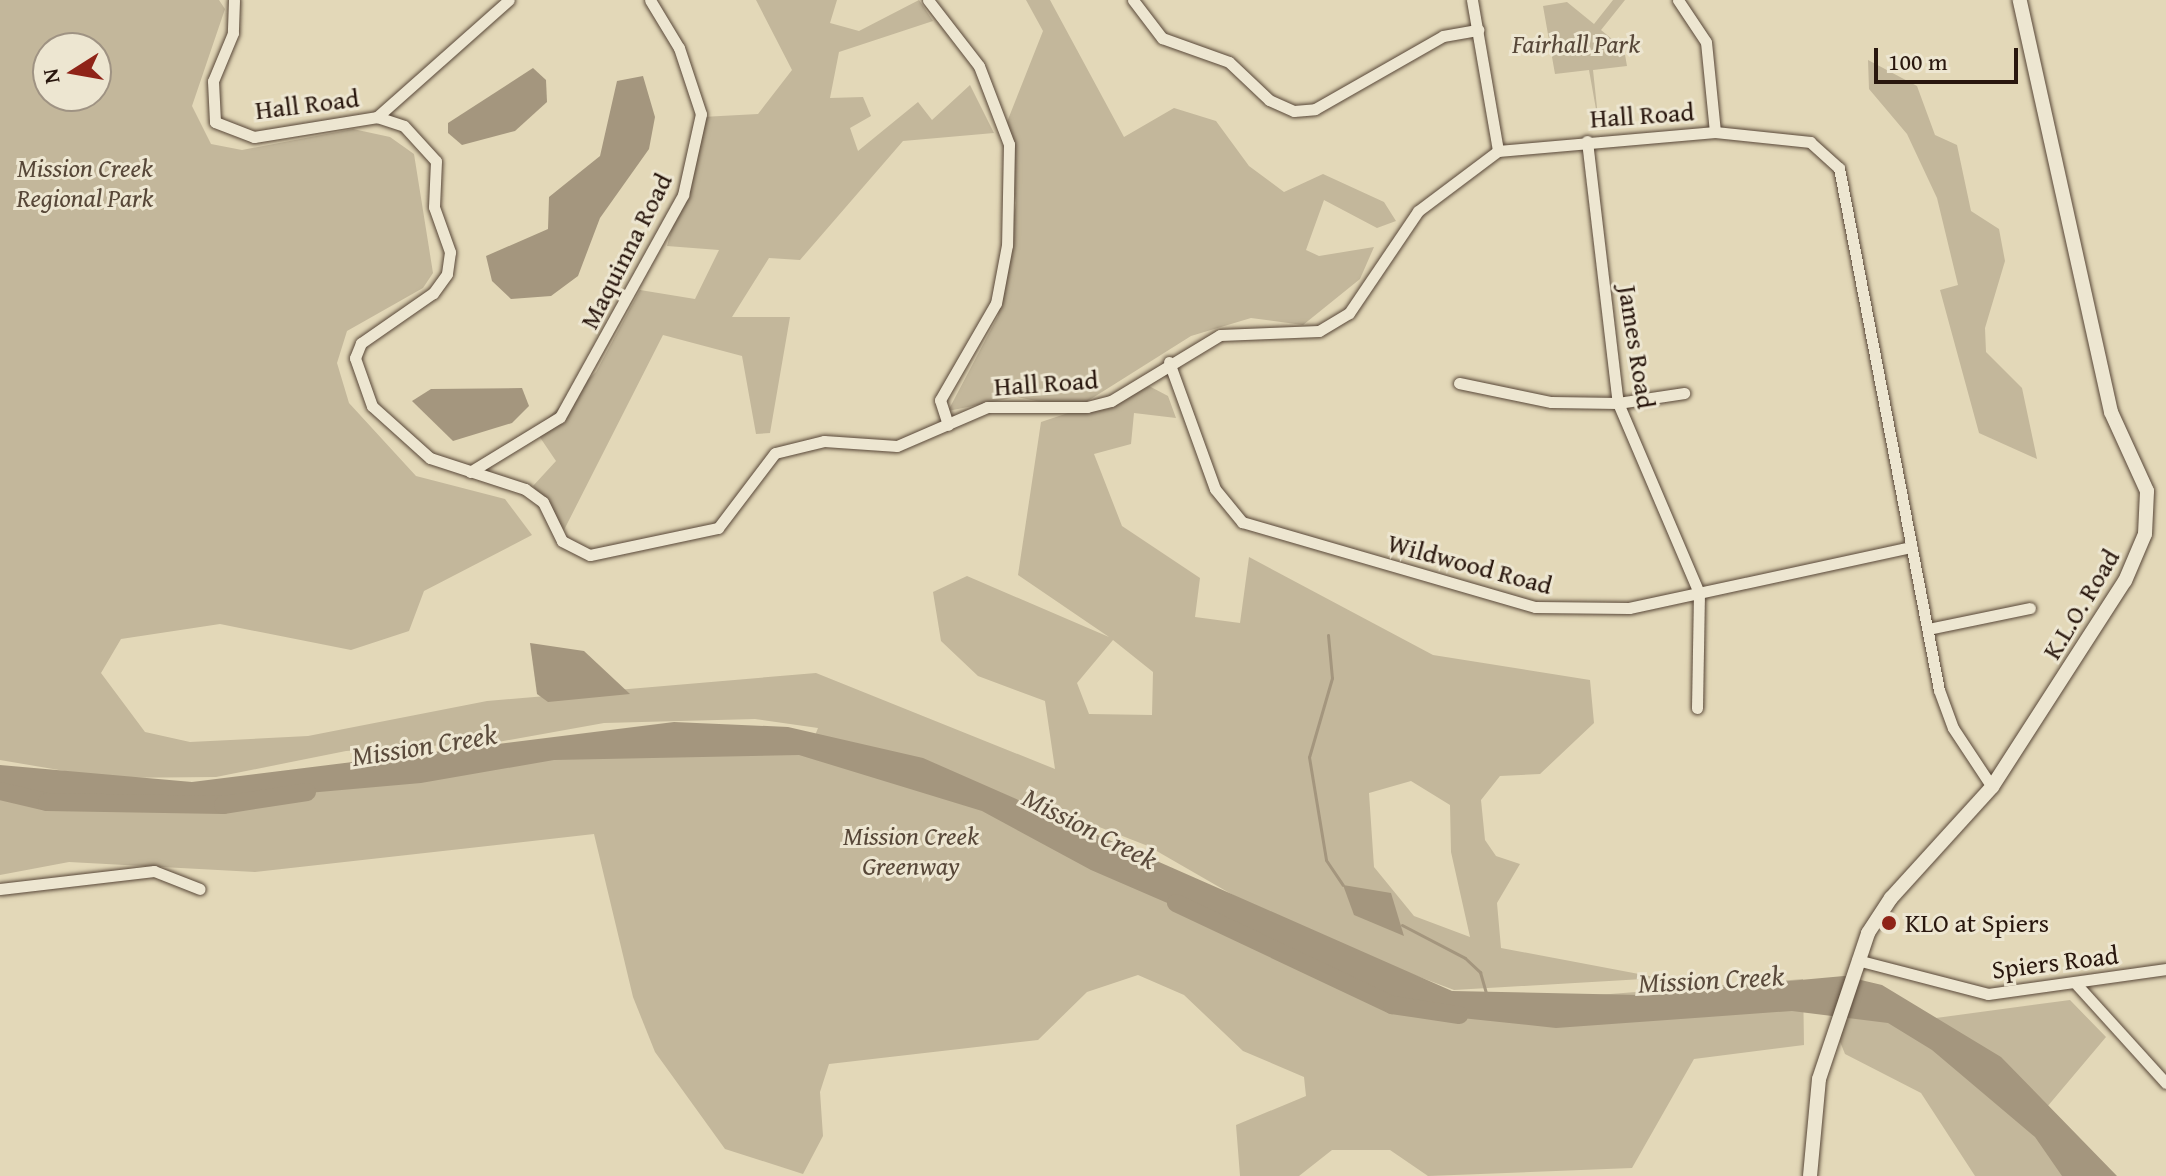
<!DOCTYPE html>
<html>
<head>
<meta charset="utf-8">
<style>
	body { margin:0 }
	#map { position:relative; width:2166px; height:1176px; overflow:hidden; background:#e3d8b8; font-family:"Gentium Book Plus",serif }
	div>[style] { position:absolute }
	.green>* { inset:0; background:#c3b79b }
	.water>* { inset:0; background:#a4967e }
	.stream>* { height:3px; margin:-1.5px; padding:0 1.5px; transform-origin:1.5px; border-radius:1.5px; background:#a4967e }
	.river>* { height:18px; margin:-9px; padding:0 9px; transform-origin:9px; border-radius:9px; background:#a4967e }
	.roads { filter:drop-shadow(0 0 2px #584738) drop-shadow(0 0 2px #584738) }
	.minor>* { height:11px; margin:-5.5px; padding:0 5.5px; transform-origin:5.5px; border-radius:5.5px; background:#ede6d1 }
	.secondary>* { height:14px; margin:-7px; padding:0 7px; transform-origin:7px; border-radius:7px; background:#ede6d1 }
	.dots>* { width:22px; height:22px; translate:-50% -50%; box-sizing:border-box; border:4px solid #ede6d1; border-radius:50% }
	span { translate:-50% -50%; white-space:nowrap; text-align:center; line-height:1.15; -webkit-text-stroke:6px #ede6d1; paint-order:stroke }
	.park-label { font-size:26px; color:#574738; font-style:italic }
	.street-label { font-size:26px; color:#29170e }
	.poi-label { font-size:26px; color:#29170e }
	.left { translate:0 -50%; text-align:left }
	.water-label { font-size:28px; color:#5a4a3b; font-style:italic }
	.north { position:absolute; left:32px; top:32px; width:80px; height:80px; box-sizing:border-box; background:#ede6d1; border:2px solid #9f9383; border-radius:50%; rotate:259deg; font-size:22px; font-weight:700; line-height:32px; text-align:center; color:#29170e }
	.north::after { content:''; display:block; margin:auto; width:28px; height:36px; background:#8f2418; clip-path:polygon(50% 0,100% 100%,50% 72%,0 100%) }
	.scale { position:absolute; left:1874px; top:48px; width:144px; height:36px; box-sizing:border-box; border:4px solid #29170e; border-top:0; padding-left:10px; font-size:24px; line-height:28px; white-space:nowrap; color:#29170e; -webkit-text-stroke:6px #ede6d1; paint-order:stroke }
</style>
</head>
<body>
<div id="map">
	<div class="green">
		<div style="clip-path:polygon(evenodd,0 0,219px 0,225px 9px,192px 106px,211px 144px,242px 150px,353px 129px,390px 137px,414px 154px,433px 273px,423px 288px,347px 331px,337px 363px,349px 403px,416px 476px,505px 499px,532px 535px,424px 591px,409px 631px,351px 650px,220px 624px,121px 639px,101px 673px,145px 732px,190px 742px,308px 736px,487px 701px,816px 673px,1055px 769px,1045px 701px,978px 676px,941px 641px,933px 592px,967px 576px,1109px 637px,1018px 575px,1041px 422px,1149px 386px,1168px 396px,1176px 418px,1134px 413px,1131px 444px,1094px 454px,1122px 526px,1200px 578px,1195px 617px,1240px 623px,1249px 557px,1433px 655px,1590px 680px,1594px 723px,1540px 774px,1500px 776px,1481px 800px,1485px 840px,1496px 856px,1520px 864px,1497px 903px,1501px 948px,1660px 978px,1454px 990px,1290px 928px,1148px 846px,1035px 802px,1031px 811px,1363px 966px,1494px 1003px,1803px 979px,1804px 1045px,1694px 1059px,1632px 1168px,1428px 1176px,1390px 1150px,1332px 1150px,1299px 1176px,1240px 1176px,1236px 1125px,1306px 1096px,1304px 1077px,1243px 1051px,1184px 995px,1138px 975px,1087px 992px,1038px 1040px,829px 1064px,820px 1092px,823px 1136px,803px 1174px,725px 1149px,655px 1052px,633px 997px,594px 834px,255px 872px,69px 862px,0 875px,0 772px,41px 778px,200px 783px,814px 738px,818px 728px,755px 719px,604px 723px,498px 742px,346px 751px,216px 777px,106px 778px,0 760px,0 0,48px 48px,96px 48px,96px 96px,48px 96px,48px 48px,0 0,1113px 640px,1153px 672px,1152px 715px,1089px 714px,1077px 683px,1113px 640px,0 0,1411px 781px,1450px 805px,1451px 852px,1470px 937px,1414px 916px,1374px 867px,1369px 793px,1411px 781px)"></div>
		<div style="clip-path:polygon(756px 0,837px 0,830px 23px,859px 31px,919px 0,933px 21px,839px 52px,830px 98px,863px 97px,871px 116px,850px 128px,858px 151px,918px 102px,932px 120px,970px 85px,994px 133px,903px 141px,800px 260px,769px 258px,732px 317px,790px 317px,770px 433px,756px 434px,742px 356px,663px 335px,564px 530px,533px 486px,556px 461px,535px 430px,596px 372px,640px 290px,695px 299px,719px 250px,667px 246px,702px 117px,758px 114px,792px 70px)"></div>
		<div style="clip-path:polygon(1026px 0,1050px 0,1124px 137px,1174px 108px,1216px 121px,1249px 166px,1284px 192px,1323px 174px,1384px 202px,1396px 221px,1377px 228px,1324px 200px,1306px 250px,1319px 256px,1374px 247px,1360px 279px,1303px 325px,1251px 318px,1191px 336px,1075px 409px,1017px 397px,948px 411px,998px 316px,1016px 203px,1005px 127px,1043px 31px)"></div>
		<div style="clip-path:polygon(1613px 0,1625px 0,1601px 30px,1624px 49px,1627px 66px,1593px 70px,1599px 126px,1589px 70px,1555px 74px,1543px 6px,1567px 2px,1594px 24px)"></div>
		<div style="clip-path:polygon(1868px 60px,1917px 86px,1935px 135px,1957px 145px,1971px 211px,1999px 229px,2005px 261px,1985px 328px,1986px 352px,2022px 388px,2037px 459px,1979px 433px,1940px 290px,1958px 285px,1937px 198px,1907px 134px,1869px 89px)"></div>
		<div style="clip-path:polygon(1853px 996px,1936px 1018px,2070px 1000px,2106px 1037px,2036px 1120px,2077px 1176px,1975px 1176px,1921px 1093px,1845px 1054px,1839px 1039px)"></div>
	</div>
	<div class="water">
		<div style="clip-path:polygon(533px 68px,546px 80px,547px 102px,515px 131px,462px 145px,448px 133px,448px 123px)"></div>
		<div style="clip-path:polygon(643px 76px,655px 117px,649px 149px,600px 218px,578px 276px,551px 296px,511px 299px,492px 281px,486px 256px,548px 229px,549px 197px,600px 156px,617px 81px)"></div>
		<div style="clip-path:polygon(522px 388px,529px 406px,512px 423px,453px 441px,412px 401px,431px 389px)"></div>
		<div style="clip-path:polygon(530px 643px,584px 651px,630px 694px,548px 702px,537px 694px)"></div>
		<div style="clip-path:polygon(674px 722px,788px 727px,923px 758px,1452px 991px,1639px 995px,1844px 976px,1882px 985px,2001px 1057px,2117px 1176px,2062px 1176px,2035px 1137px,1932px 1050px,1888px 1023px,1792px 1011px,1556px 1028px,1452px 1017px,1352px 983px,1091px 870px,982px 811px,799px 755px,554px 760px,421px 783px,250px 798px,0 794px,0 765px,192px 782px)"></div>
		<div style="clip-path:polygon(1343px 885px,1391px 893px,1404px 936px,1354px 915px)"></div>
	</div>
	<div class="stream">
		<div style="left:1328px;top:635px;width:43px;rotate:84.7deg"></div>
		<div style="left:1332px;top:678px;width:82px;rotate:106.2deg"></div>
		<div style="left:1309px;top:757px;width:104px;rotate:80.6deg"></div>
		<div style="left:1326px;top:860px;width:30px;rotate:56deg"></div>
		<div style="left:1402px;top:925px;width:71px;rotate:27.6deg"></div>
		<div style="left:1465px;top:958px;width:21px;rotate:43deg"></div>
		<div style="left:1480px;top:972px;width:26px;rotate:74deg"></div>
	</div>
	<div class="river">
		<div style="left:0;top:791px;width:48px;rotate:13.2deg"></div>
		<div style="left:47px;top:802px;width:176px;rotate:1deg"></div>
		<div style="left:223px;top:805px;width:85px;rotate:-8.8deg"></div>
		<div style="left:1176px;top:903px;width:239px;rotate:25.3deg"></div>
		<div style="left:1392px;top:1005px;width:68px;rotate:8.5deg"></div>
	</div>
	<div class="roads">
		<div class="minor">
			<div style="left:234px;top:0;width:33px;rotate:92deg"></div>
			<div style="left:233px;top:33px;width:52px;rotate:112.6deg"></div>
			<div style="left:213px;top:81px;width:41px;rotate:87.2deg"></div>
			<div style="left:215px;top:122px;width:42px;rotate:21deg"></div>
			<div style="left:254px;top:137px;width:125px;rotate:-9.2deg"></div>
			<div style="left:377px;top:117px;width:28px;rotate:18deg"></div>
			<div style="left:404px;top:126px;width:47px;rotate:47.6deg"></div>
			<div style="left:436px;top:161px;width:46px;rotate:92.5deg"></div>
			<div style="left:434px;top:207px;width:48px;rotate:70.4deg"></div>
			<div style="left:450px;top:252px;width:22px;rotate:98deg"></div>
			<div style="left:447px;top:274px;width:24px;rotate:126deg"></div>
			<div style="left:433px;top:293px;width:88px;rotate:145.2deg"></div>
			<div style="left:361px;top:343px;width:16px;rotate:112deg"></div>
			<div style="left:355px;top:358px;width:51px;rotate:70.5deg"></div>
			<div style="left:372px;top:406px;width:78px;rotate:41.9deg"></div>
			<div style="left:430px;top:458px;width:100px;rotate:18.1deg"></div>
			<div style="left:525px;top:489px;width:22px;rotate:36deg"></div>
			<div style="left:543px;top:502px;width:43px;rotate:64deg"></div>
			<div style="left:562px;top:541px;width:31px;rotate:27deg"></div>
			<div style="left:590px;top:555px;width:131px;rotate:-11.9deg"></div>
			<div style="left:718px;top:528px;width:94px;rotate:-52.8deg"></div>
			<div style="left:775px;top:453px;width:50px;rotate:-13.8deg"></div>
			<div style="left:824px;top:441px;width:73px;rotate:3.9deg"></div>
			<div style="left:897px;top:446px;width:98px;rotate:-23.4deg"></div>
			<div style="left:987px;top:407px;width:100px"></div>
			<div style="left:1087px;top:407px;width:25px;rotate:-14deg"></div>
			<div style="left:1111px;top:401px;width:127px;rotate:-31.2deg"></div>
			<div style="left:1220px;top:335px;width:99px;rotate:-2.3deg"></div>
			<div style="left:1319px;top:331px;width:35px;rotate:-31deg"></div>
			<div style="left:1349px;top:313px;width:123px;rotate:-55.9deg"></div>
			<div style="left:1418px;top:211px;width:100px;rotate:-36.9deg"></div>
			<div style="left:1498px;top:151px;width:218px;rotate:-5deg"></div>
			<div style="left:1715px;top:132px;width:96px;rotate:6deg"></div>
			<div style="left:1810px;top:142px;width:39px;rotate:42deg"></div>
			<div style="left:1839px;top:168px;width:531px;rotate:79.16deg"></div>
			<div style="left:1939px;top:690px;width:40px;rotate:69.8deg"></div>
			<div style="left:1953px;top:728px;width:71px;rotate:56.5deg"></div>
			<div style="left:928px;top:0;width:83px;rotate:52.3deg"></div>
			<div style="left:979px;top:66px;width:84px;rotate:69deg"></div>
			<div style="left:1009px;top:144px;width:101px;rotate:91.1deg"></div>
			<div style="left:1007px;top:245px;width:59px;rotate:100.7deg"></div>
			<div style="left:996px;top:303px;width:112px;rotate:120deg"></div>
			<div style="left:940px;top:400px;width:26px;rotate:72deg"></div>
			<div style="left:1133px;top:0;width:48px;rotate:52.7deg"></div>
			<div style="left:1162px;top:38px;width:71px;rotate:19.7deg"></div>
			<div style="left:1229px;top:62px;width:55px;rotate:43.5deg"></div>
			<div style="left:1269px;top:100px;width:27px;rotate:24deg"></div>
			<div style="left:1294px;top:111px;width:21px;rotate:-5deg"></div>
			<div style="left:1315px;top:109px;width:147px;rotate:-29.7deg"></div>
			<div style="left:1443px;top:36px;width:36px;rotate:-10deg"></div>
			<div style="left:1472px;top:0;width:153px;rotate:80.2deg"></div>
			<div style="left:1678px;top:0;width:50px;rotate:56.3deg"></div>
			<div style="left:1706px;top:42px;width:90px;rotate:84.3deg"></div>
			<div style="left:377px;top:117px;width:176px;rotate:-41.6deg"></div>
			<div style="left:1587px;top:141px;width:264px;rotate:83.3deg"></div>
			<div style="left:1618px;top:403px;width:207px;rotate:66.9deg"></div>
			<div style="left:1699px;top:593px;width:115px;rotate:91deg"></div>
			<div style="left:1169px;top:362px;width:135px;rotate:70.1deg"></div>
			<div style="left:1215px;top:489px;width:43px;rotate:50.7deg"></div>
			<div style="left:1242px;top:522px;width:305px;rotate:16.2deg"></div>
			<div style="left:1535px;top:607px;width:94px;rotate:0.6deg"></div>
			<div style="left:1629px;top:608px;width:289px;rotate:-12.2deg"></div>
			<div style="left:1459px;top:383px;width:94px;rotate:11.7deg"></div>
			<div style="left:1551px;top:402px;width:67px;rotate:0.9deg"></div>
			<div style="left:1618px;top:403px;width:67px;rotate:-8.6deg"></div>
			<div style="left:470px;top:472px;width:105px;rotate:-31.4deg"></div>
			<div style="left:560px;top:417px;width:254px;rotate:-61deg"></div>
			<div style="left:683px;top:195px;width:83px;rotate:-77.5deg"></div>
			<div style="left:701px;top:114px;width:70px;rotate:-108.4deg"></div>
			<div style="left:679px;top:48px;width:56px;rotate:-121.1deg"></div>
			<div style="left:1928px;top:629px;width:104px;rotate:-11.6deg"></div>
			<div style="left:0;top:889px;width:155px;rotate:-6.7deg"></div>
			<div style="left:154px;top:871px;width:49px;rotate:21.4deg"></div>
			<div style="left:1857px;top:960px;width:135px;rotate:14.5deg"></div>
			<div style="left:1988px;top:994px;width:180px;rotate:-8deg"></div>
			<div style="left:2077px;top:985px;width:132px;rotate:47.8deg"></div>
		</div>
		<div class="secondary">
			<div style="left:1810px;top:1176px;width:97px;rotate:-84.7deg"></div>
			<div style="left:1819px;top:1079px;width:154px;rotate:-71.4deg"></div>
			<div style="left:1868px;top:933px;width:42px;rotate:-56.7deg"></div>
			<div style="left:1891px;top:898px;width:150px;rotate:-47.7deg"></div>
			<div style="left:1992px;top:787px;width:245px;rotate:-57.2deg"></div>
			<div style="left:2125px;top:581px;width:51px;rotate:-66.9deg"></div>
			<div style="left:2145px;top:534px;width:43px;rotate:-87.3deg"></div>
			<div style="left:2147px;top:491px;width:87px;rotate:-114.5deg"></div>
			<div style="left:2111px;top:412px;width:422px;rotate:-102.5deg"></div>
		</div>
	</div>
	<div class="dots">
		<div style="left:1889px;top:923px;background:#8f2418"></div>
	</div>
	<div class="park-label">
		<span style="left:1576px;top:44px">Fairhall Park</span>
		<span style="left:85px;top:183px">Mission Creek<br>Regional Park</span>
		<span style="left:911px;top:851px">Mission Creek<br>Greenway</span>
	</div>
	<div class="street-label">
		<span style="left:307px;top:104px;rotate:-7deg">Hall Road</span>
		<span style="left:1642px;top:115px;rotate:-4deg">Hall Road</span>
		<span style="left:626px;top:251px;rotate:-63deg">Maquinna Road</span>
		<span style="left:1637px;top:347px;rotate:81deg">James Road</span>
		<span style="left:1046px;top:383px;rotate:-4deg">Hall Road</span>
		<span style="left:1470px;top:564px;rotate:15deg">Wildwood Road</span>
		<span style="left:2081px;top:604px;rotate:-59deg">K.L.O. Road</span>
		<span style="left:2055px;top:962px;rotate:-7deg">Spiers Road</span>
	</div>
	<div class="poi-label">
		<span class="left" style="left:1905px;top:923px">KLO at Spiers</span>
	</div>
	<div class="water-label">
		<span style="left:424px;top:745px;rotate:-9deg">Mission Creek</span>
		<span style="left:1090px;top:828px;rotate:27deg">Mission Creek</span>
		<span style="left:1711px;top:979px;rotate:-3deg">Mission Creek</span>
	</div>
	<div class="north">N</div>
	<div class="scale">100 m</div>
</div>
</body>
</html>
